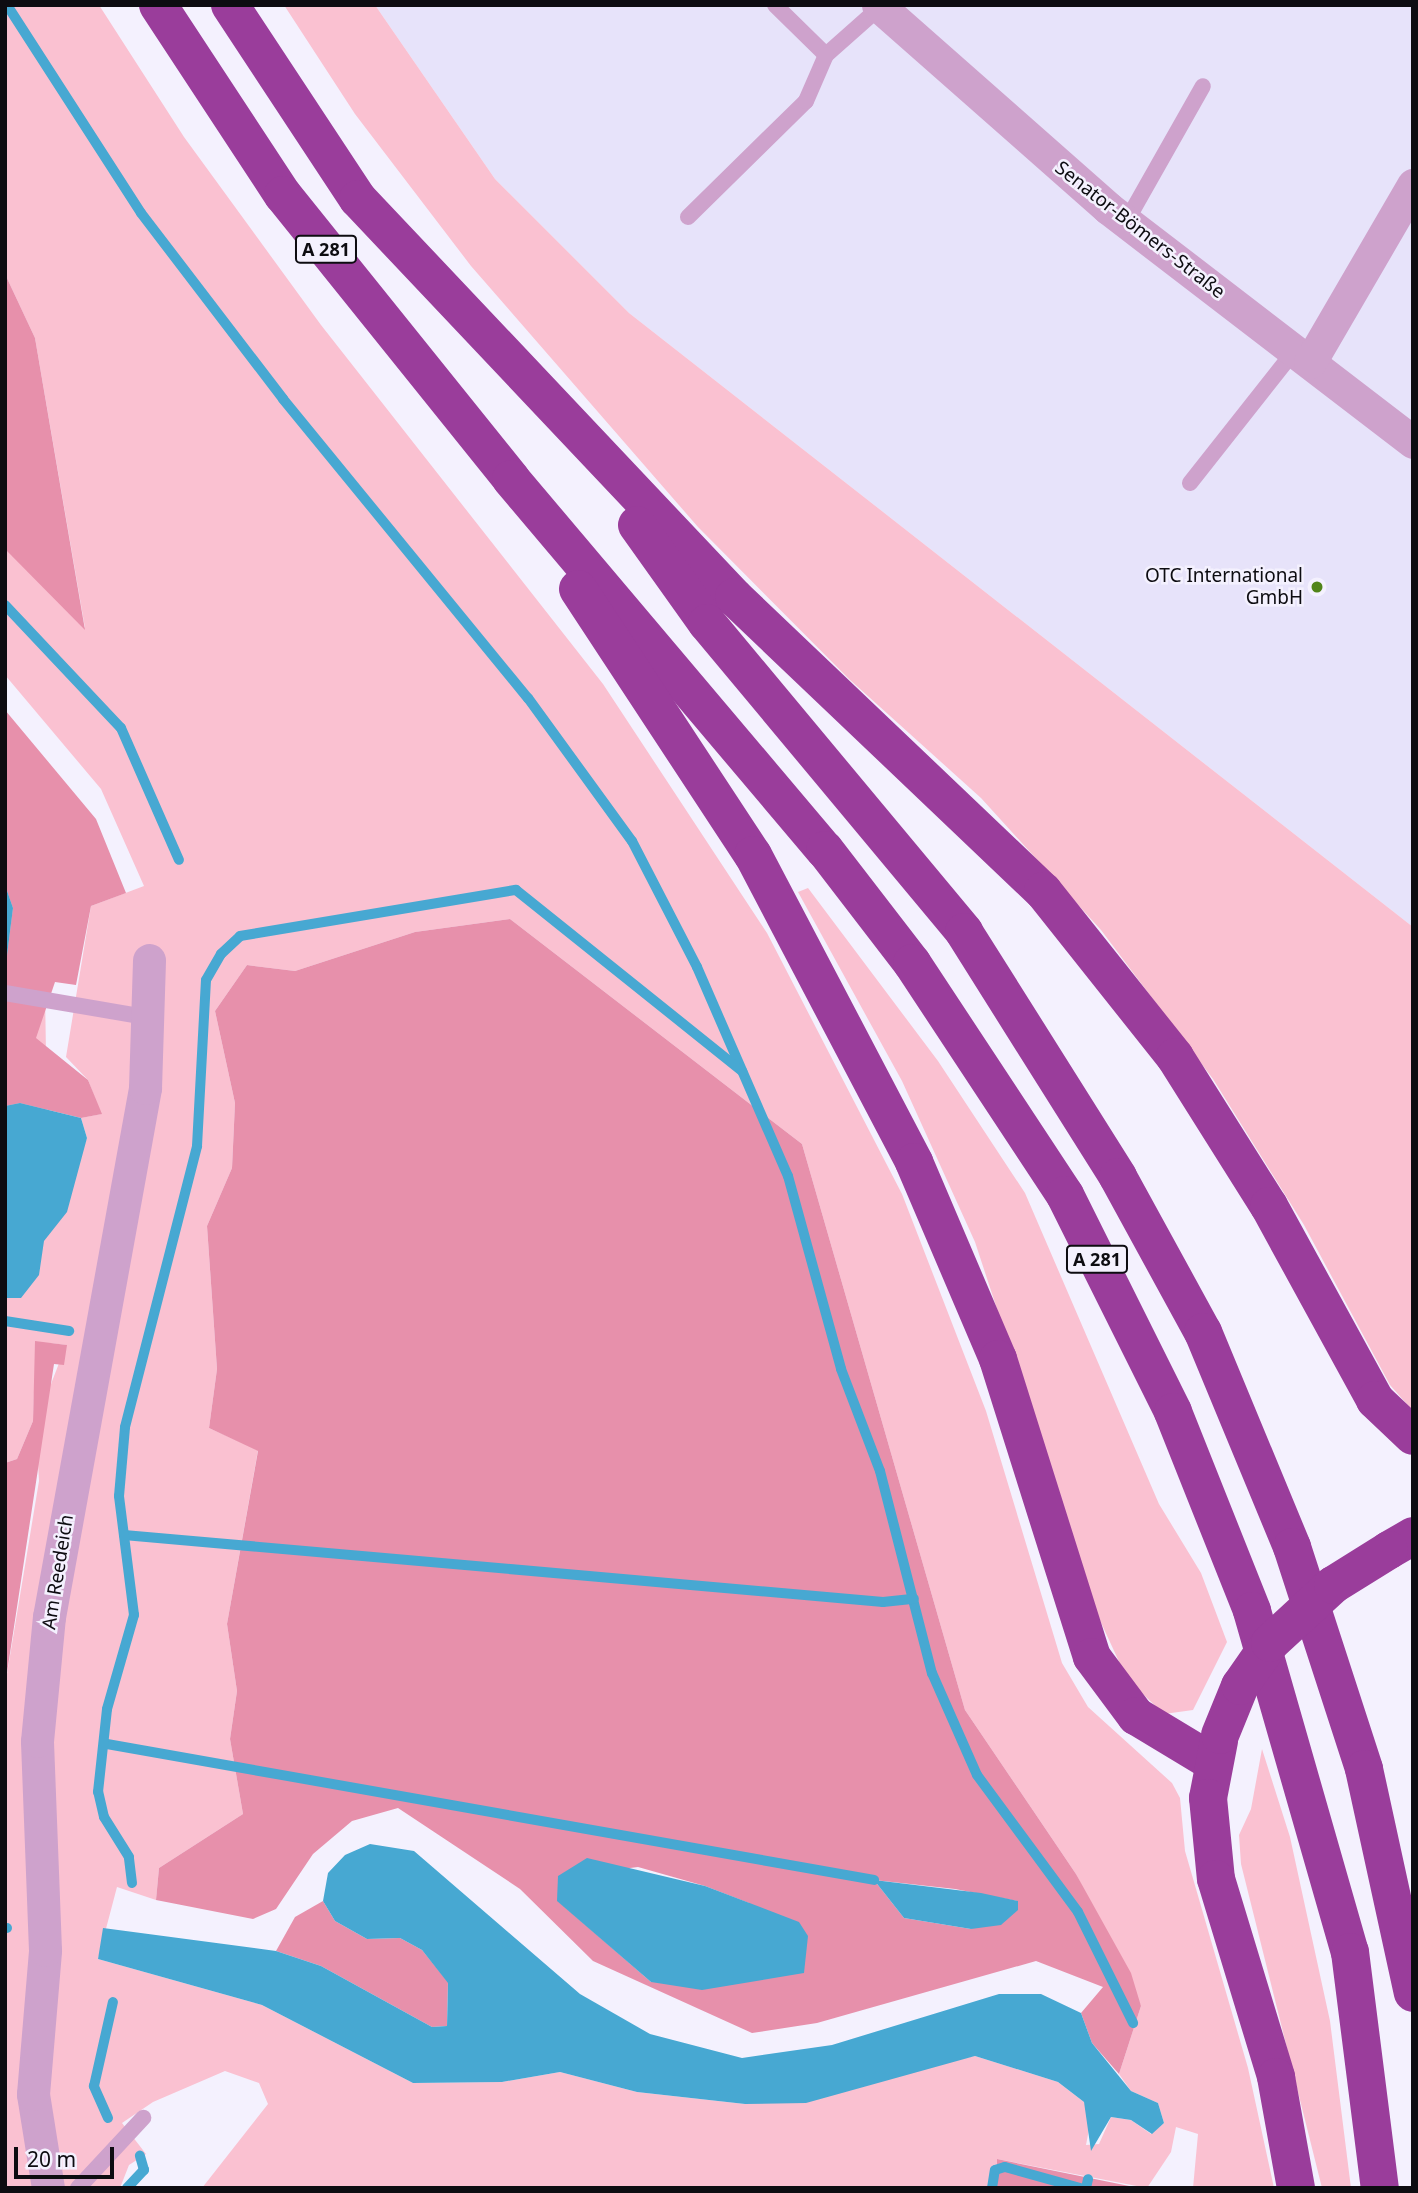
<!DOCTYPE html>
<html>
<head>
<meta charset="utf-8">
<style>
	body { margin:0 }
	#map { position:relative; width:1418px; height:2193px; overflow:hidden; background:#f4f1fe; font-family:"Noto Sans",sans-serif }
	div>[style] { position:absolute }
	.built>* { inset:0; background:#e7e3fa }
	.green>* { inset:0; background:#fac1d1 }
	.forest>* { inset:0; background:#e790ab }
	.water>* { inset:0; background:#47a8d2 }
	.stream>* { height:10px; margin:-5px; padding:0 5px; transform-origin:5px; border-radius:5px; background:#47a8d2 }
	.lane>* { height:16px; margin:-8px; padding:0 8px; transform-origin:8px; border-radius:8px; background:#cea2cc }
	.street>* { height:33px; margin:-16.5px; padding:0 16.5px; transform-origin:16.5px; border-radius:16.5px; background:#cea2cc }
	.highway>* { height:38px; margin:-19px; padding:0 19px; transform-origin:19px; border-radius:19px; background:#9a3d9b }
	.highway-bridge>* { height:38px; margin:-19px; padding:0 19px; transform-origin:19px; border-radius:19px; background:#9a3d9b }
	.dots>* { width:19px; height:19px; translate:-50% -50%; box-sizing:border-box; border:4px solid #f4f1fe; border-radius:50% }
	span { translate:-50% -50%; white-space:nowrap; text-align:center; line-height:1.15; -webkit-text-stroke:5px #f4f1fe; paint-order:stroke }
	.shield-label span { padding:2px 5px; background:#f4f1fe; border:2px solid; border-radius:5px; -webkit-text-stroke-width:0 }
	.shield-label { font-size:18px; color:#0d0c11; font-weight:700 }
	.street-label { font-size:19px; color:#0d0c11 }
	.poi-label { font-size:19px; color:#0d0c11 }
	.right { translate:-100% -50%; text-align:right }
	.frame { position:absolute; inset:0; border:7px solid #0d0c11; pointer-events:none }
	.scale { position:absolute; left:14px; top:2147px; width:100px; height:32px; box-sizing:border-box; border:4px solid #0d0c11; border-top:0; padding-left:9px; font-size:21px; line-height:24px; white-space:nowrap; color:#0d0c11; -webkit-text-stroke:5px #f4f1fe; paint-order:stroke }
</style>
</head>
<body>
<div id="map">
	<div class="built">
		<div style="clip-path:polygon(375px 5px,1413px 5px,1413px 927px,629px 313px,495px 179px)"></div>
	</div>
	<div class="green">
		<div style="clip-path:polygon(evenodd,5px 5px,99px 5px,184px 137px,321px 325px,603px 684px,767px 933px,902px 1194px,986px 1411px,1062px 1663px,1088px 1707px,1172px 1783px,1180px 1798px,1185px 1851px,1248px 2068px,1274px 2188px,1193px 2188px,1198px 2134px,1176px 2127px,1171px 2152px,1147px 2188px,997px 2159px,997px 2188px,202px 2188px,268px 2104px,259px 2083px,225px 2071px,153px 2102px,122px 2123px,146px 2154px,129px 2165px,120px 2188px,5px 2188px,5px 1686px,39px 1481px,34px 1392px,33px 1421px,17px 1459px,5px 1463px,5px 834px,43px 872px,49px 1234px,87px 1138px,81px 1118px,101px 1114px,88px 1080px,66px 1057px,91px 906px,144px 886px,101px 789px,5px 675px,7px 548px,85px 628px,35px 338px,5px 274px,5px 5px,510px 919px,802px 1144px,965px 1710px,1076px 1874px,1141px 2006px,1119px 2074px,1131px 2091px,1158px 2103px,1164px 2123px,1151px 2134px,1131px 2120px,1111px 2117px,1099px 2144px,1086px 2145px,1091px 2119px,1084px 2102px,1058px 2082px,975px 2056px,745px 2104px,637px 2092px,560px 2072px,502px 2082px,413px 2083px,262px 2005px,98px 1959px,117px 1887px,156px 1900px,159px 1868px,243px 1814px,230px 1739px,237px 1691px,227px 1624px,258px 1450px,209px 1428px,217px 1369px,207px 1226px,232px 1168px,235px 1103px,215px 1011px,247px 965px,295px 971px,415px 932px,510px 919px,5px 5px,50px 1343px,66px 1345px,51px 1384px,50px 1343px)"></div>
		<div style="clip-path:polygon(284px 5px,375px 5px,495px 179px,629px 313px,1413px 927px,1413px 1411px,1390px 1385px,1304px 1225px,1213px 1079px,1101px 930px,981px 798px,849px 679px,698px 527px,471px 266px,355px 114px)"></div>
		<div style="clip-path:polygon(808px 888px,938px 1061px,1025px 1193px,1159px 1504px,1201px 1573px,1227px 1642px,1193px 1710px,1164px 1714px,1127px 1679px,1098px 1616px,975px 1242px,902px 1081px,798px 892px)"></div>
		<div style="clip-path:polygon(1262px 1749px,1290px 1837px,1330px 2021px,1351px 2188px,1322px 2188px,1241px 1864px,1239px 1835px,1251px 1809px)"></div>
	</div>
	<div class="forest">
		<div style="clip-path:polygon(5px 274px,35px 338px,85px 630px,5px 549px)"></div>
		<div style="clip-path:polygon(5px 710px,96px 819px,126px 893px,91px 906px,76px 985px,55px 982px,36px 1038px,88px 1080px,102px 1114px,81px 1118px,20px 1103px,5px 1106px,5px 971px,13px 908px,5px 885px)"></div>
		<div style="clip-path:polygon(evenodd,510px 919px,802px 1144px,965px 1710px,1076px 1874px,1131px 1973px,1141px 2006px,1119px 2074px,1092px 2043px,1081px 2013px,1103px 1987px,1036px 1961px,817px 2023px,752px 2033px,593px 1961px,520px 1889px,398px 1808px,352px 1821px,313px 1854px,276px 1909px,253px 1919px,156px 1900px,159px 1868px,243px 1814px,230px 1739px,237px 1691px,227px 1624px,258px 1451px,209px 1428px,217px 1369px,207px 1226px,232px 1168px,235px 1103px,215px 1011px,247px 965px,295px 971px,415px 932px,510px 919px,638px 1867px,705px 1886px,749px 1903px,651px 1982px,558px 1901px,558px 1877px,638px 1867px,510px 919px,874px 1880px,955px 1889px,1017px 1901px,971px 1929px,904px 1918px,874px 1880px)"></div>
		<div style="clip-path:polygon(35px 1341px,67px 1345px,64px 1365px,54px 1364px,5px 1686px,5px 1463px,17px 1459px,33px 1421px)"></div>
		<div style="clip-path:polygon(323px 1901px,335px 1921px,367px 1939px,400px 1938px,422px 1950px,448px 1982px,447px 2026px,432px 2027px,321px 1966px,276px 1951px,295px 1917px)"></div>
		<div style="clip-path:polygon(997px 2159px,1139px 2188px,997px 2188px)"></div>
	</div>
	<div class="water">
		<div style="clip-path:polygon(5px 885px,13px 908px,5px 971px)"></div>
		<div style="clip-path:polygon(20px 1103px,81px 1118px,87px 1138px,67px 1212px,44px 1241px,39px 1275px,21px 1298px,5px 1298px,5px 1106px)"></div>
		<div style="clip-path:polygon(370px 1844px,414px 1851px,580px 1994px,650px 2034px,742px 2058px,832px 2045px,999px 1994px,1041px 1994px,1081px 2013px,1092px 2043px,1131px 2091px,1158px 2103px,1164px 2123px,1152px 2134px,1131px 2120px,1111px 2117px,1091px 2151px,1084px 2102px,1058px 2082px,975px 2056px,806px 2103px,745px 2104px,637px 2092px,560px 2072px,502px 2082px,413px 2083px,262px 2005px,98px 1959px,103px 1928px,276px 1951px,321px 1966px,432px 2027px,447px 2026px,448px 1983px,422px 1950px,400px 1938px,367px 1939px,335px 1921px,323px 1901px,328px 1873px,345px 1855px)"></div>
		<div style="clip-path:polygon(587px 1858px,705px 1886px,799px 1922px,808px 1936px,804px 1973px,702px 1990px,651px 1982px,557px 1901px,558px 1876px)"></div>
		<div style="clip-path:polygon(874px 1880px,981px 1893px,1018px 1901px,1018px 1910px,1001px 1925px,971px 1929px,904px 1918px)"></div>
	</div>
	<div class="stream">
		<div style="left:7px;top:5px;width:247px;rotate:57.2deg"></div>
		<div style="left:141px;top:213px;width:234px;rotate:52.6deg"></div>
		<div style="left:283px;top:399px;width:387px;rotate:50.7deg"></div>
		<div style="left:528px;top:698px;width:177px;rotate:54deg"></div>
		<div style="left:632px;top:841px;width:142px;rotate:62.7deg"></div>
		<div style="left:697px;top:967px;width:228px;rotate:66.5deg"></div>
		<div style="left:788px;top:1176px;width:200px;rotate:74.6deg"></div>
		<div style="left:841px;top:1369px;width:109px;rotate:69.1deg"></div>
		<div style="left:880px;top:1471px;width:209px;rotate:75.6deg"></div>
		<div style="left:932px;top:1673px;width:111px;rotate:66.2deg"></div>
		<div style="left:977px;top:1775px;width:170px;rotate:53.6deg"></div>
		<div style="left:1078px;top:1912px;width:124px;rotate:63.6deg"></div>
		<div style="left:5px;top:605px;width:169px;rotate:46.7deg"></div>
		<div style="left:121px;top:728px;width:144px;rotate:66.3deg"></div>
		<div style="left:5px;top:1321px;width:65px;rotate:8.9deg"></div>
		<div style="left:124px;top:1535px;width:762px;rotate:5.04deg"></div>
		<div style="left:883px;top:1602px;width:31px;rotate:-6deg"></div>
		<div style="left:107px;top:1744px;width:779px;rotate:10.05deg"></div>
		<div style="left:132px;top:1883px;width:26px;rotate:-97deg"></div>
		<div style="left:129px;top:1857px;width:47px;rotate:-122deg"></div>
		<div style="left:104px;top:1817px;width:26px;rotate:-103deg"></div>
		<div style="left:98px;top:1792px;width:83px;rotate:-83.8deg"></div>
		<div style="left:107px;top:1709px;width:98px;rotate:-74deg"></div>
		<div style="left:134px;top:1615px;width:120px;rotate:-97.2deg"></div>
		<div style="left:119px;top:1496px;width:69px;rotate:-85deg"></div>
		<div style="left:125px;top:1427px;width:290px;rotate:-75.6deg"></div>
		<div style="left:197px;top:1146px;width:166px;rotate:-86.9deg"></div>
		<div style="left:206px;top:980px;width:30px;rotate:-60deg"></div>
		<div style="left:221px;top:954px;width:26px;rotate:-43deg"></div>
		<div style="left:240px;top:936px;width:280px;rotate:-9.5deg"></div>
		<div style="left:516px;top:890px;width:290px;rotate:38.7deg"></div>
		<div style="left:5px;top:1928px;width:2px"></div>
		<div style="left:108px;top:2118px;width:35px;rotate:-114deg"></div>
		<div style="left:94px;top:2086px;width:86px;rotate:-77.3deg"></div>
		<div style="left:127px;top:2188px;width:25px;rotate:-47deg"></div>
		<div style="left:144px;top:2170px;width:15px;rotate:-106deg"></div>
		<div style="left:992px;top:2188px;width:18px;rotate:-81deg"></div>
		<div style="left:995px;top:2170px;width:10px;rotate:-17deg"></div>
		<div style="left:1005px;top:2167px;width:78px;rotate:15.6deg"></div>
		<div style="left:1086px;top:2188px;width:9px;rotate:-77deg"></div>
	</div>
	<div class="lane">
		<div style="left:775px;top:5px;width:71px;rotate:44.4deg"></div>
		<div style="left:826px;top:55px;width:72px;rotate:-41.6deg"></div>
		<div style="left:688px;top:217px;width:165px;rotate:-44.5deg"></div>
		<div style="left:806px;top:101px;width:50px;rotate:-66.5deg"></div>
		<div style="left:1126px;top:222px;width:156px;rotate:-60.5deg"></div>
		<div style="left:1190px;top:483px;width:169px;rotate:-51.7deg"></div>
		<div style="left:5px;top:993px;width:143px;rotate:9.7deg"></div>
		<div style="left:78px;top:2188px;width:96px;rotate:-47.1deg"></div>
	</div>
	<div class="street">
		<div style="left:878px;top:5px;width:307px;rotate:41.4deg"></div>
		<div style="left:1108px;top:208px;width:384px;rotate:37.5deg"></div>
		<div style="left:1310px;top:362px;width:205px;rotate:-59.8deg"></div>
		<div style="left:48px;top:2188px;width:95px;rotate:-99.1deg"></div>
		<div style="left:33px;top:2094px;width:144px;rotate:-85.2deg"></div>
		<div style="left:45px;top:1950px;width:209px;rotate:-92.2deg"></div>
		<div style="left:37px;top:1741px;width:125px;rotate:-84.5deg"></div>
		<div style="left:49px;top:1617px;width:538px;rotate:-79.71deg"></div>
		<div style="left:145px;top:1088px;width:128px;rotate:-88.2deg"></div>
	</div>
	<div class="highway">
		<div style="left:158px;top:5px;width:227px;rotate:56.7deg"></div>
		<div style="left:283px;top:195px;width:364px;rotate:51.2deg"></div>
		<div style="left:511px;top:479px;width:486px;rotate:49.8deg"></div>
		<div style="left:825px;top:850px;width:143px;rotate:52.4deg"></div>
		<div style="left:912px;top:963px;width:278px;rotate:56.6deg"></div>
		<div style="left:1065px;top:1195px;width:242px;rotate:63.5deg"></div>
		<div style="left:1173px;top:1412px;width:214px;rotate:68.3deg"></div>
		<div style="left:1252px;top:1611px;width:355px;rotate:74deg"></div>
		<div style="left:1350px;top:1952px;width:238px;rotate:82.8deg"></div>
		<div style="left:230px;top:5px;width:232px;rotate:56.6deg"></div>
		<div style="left:358px;top:199px;width:548px;rotate:46.63deg"></div>
		<div style="left:734px;top:597px;width:427px;rotate:43.6deg"></div>
		<div style="left:1043px;top:891px;width:212px;rotate:51.5deg"></div>
		<div style="left:1175px;top:1057px;width:176px;rotate:57.8deg"></div>
		<div style="left:1269px;top:1206px;width:221px;rotate:61.3deg"></div>
		<div style="left:1375px;top:1400px;width:52px;rotate:43.5deg"></div>
		<div style="left:637px;top:525px;width:120px;rotate:54.5deg"></div>
		<div style="left:707px;top:623px;width:402px;rotate:50.2deg"></div>
		<div style="left:964px;top:932px;width:289px;rotate:57.8deg"></div>
		<div style="left:1118px;top:1177px;width:177px;rotate:61.3deg"></div>
		<div style="left:1203px;top:1332px;width:233px;rotate:67.5deg"></div>
		<div style="left:1292px;top:1547px;width:233px;rotate:72deg"></div>
		<div style="left:1364px;top:1769px;width:229px;rotate:77.7deg"></div>
		<div style="left:578px;top:589px;width:318px;rotate:56.7deg"></div>
		<div style="left:753px;top:855px;width:347px;rotate:62.3deg"></div>
		<div style="left:914px;top:1162px;width:214px;rotate:66.9deg"></div>
		<div style="left:998px;top:1359px;width:312px;rotate:72.5deg"></div>
		<div style="left:1092px;top:1657px;width:74px;rotate:53.3deg"></div>
		<div style="left:1136px;top:1716px;width:91px;rotate:31.1deg"></div>
		<div style="left:1389px;top:1550px;width:28px;rotate:-30deg"></div>
		<div style="left:1219px;top:1741px;width:58px;rotate:100.9deg"></div>
		<div style="left:1208px;top:1798px;width:81px;rotate:84.4deg"></div>
		<div style="left:1216px;top:1879px;width:207px;rotate:73.1deg"></div>
		<div style="left:1276px;top:2077px;width:113px;rotate:79.8deg"></div>
	</div>
	<div class="highway-bridge">
		<div style="left:1220px;top:1735px;width:53px;rotate:-67.8deg"></div>
		<div style="left:1240px;top:1686px;width:52px;rotate:-55.1deg"></div>
		<div style="left:1270px;top:1643px;width:86px;rotate:-42.6deg"></div>
		<div style="left:1333px;top:1585px;width:66px;rotate:-32deg"></div>
	</div>
	<div class="dots">
		<div style="left:1317px;top:587px;background:#518419"></div>
	</div>
	<div class="shield-label">
		<span style="left:326px;top:249px">A 281</span>
		<span style="left:1097px;top:1259px">A 281</span>
	</div>
	<div class="street-label">
		<span style="left:1140px;top:230px;rotate:38deg">Senator-Bömers-Straße</span>
		<span style="left:58px;top:1572px;rotate:-81deg">Am Reedeich</span>
	</div>
	<div class="poi-label">
		<span class="right" style="left:1303px;top:587px">OTC International<br>GmbH</span>
	</div>
	<div class="frame"></div>
	<div class="scale">20 m</div>
</div>
</body>
</html>
